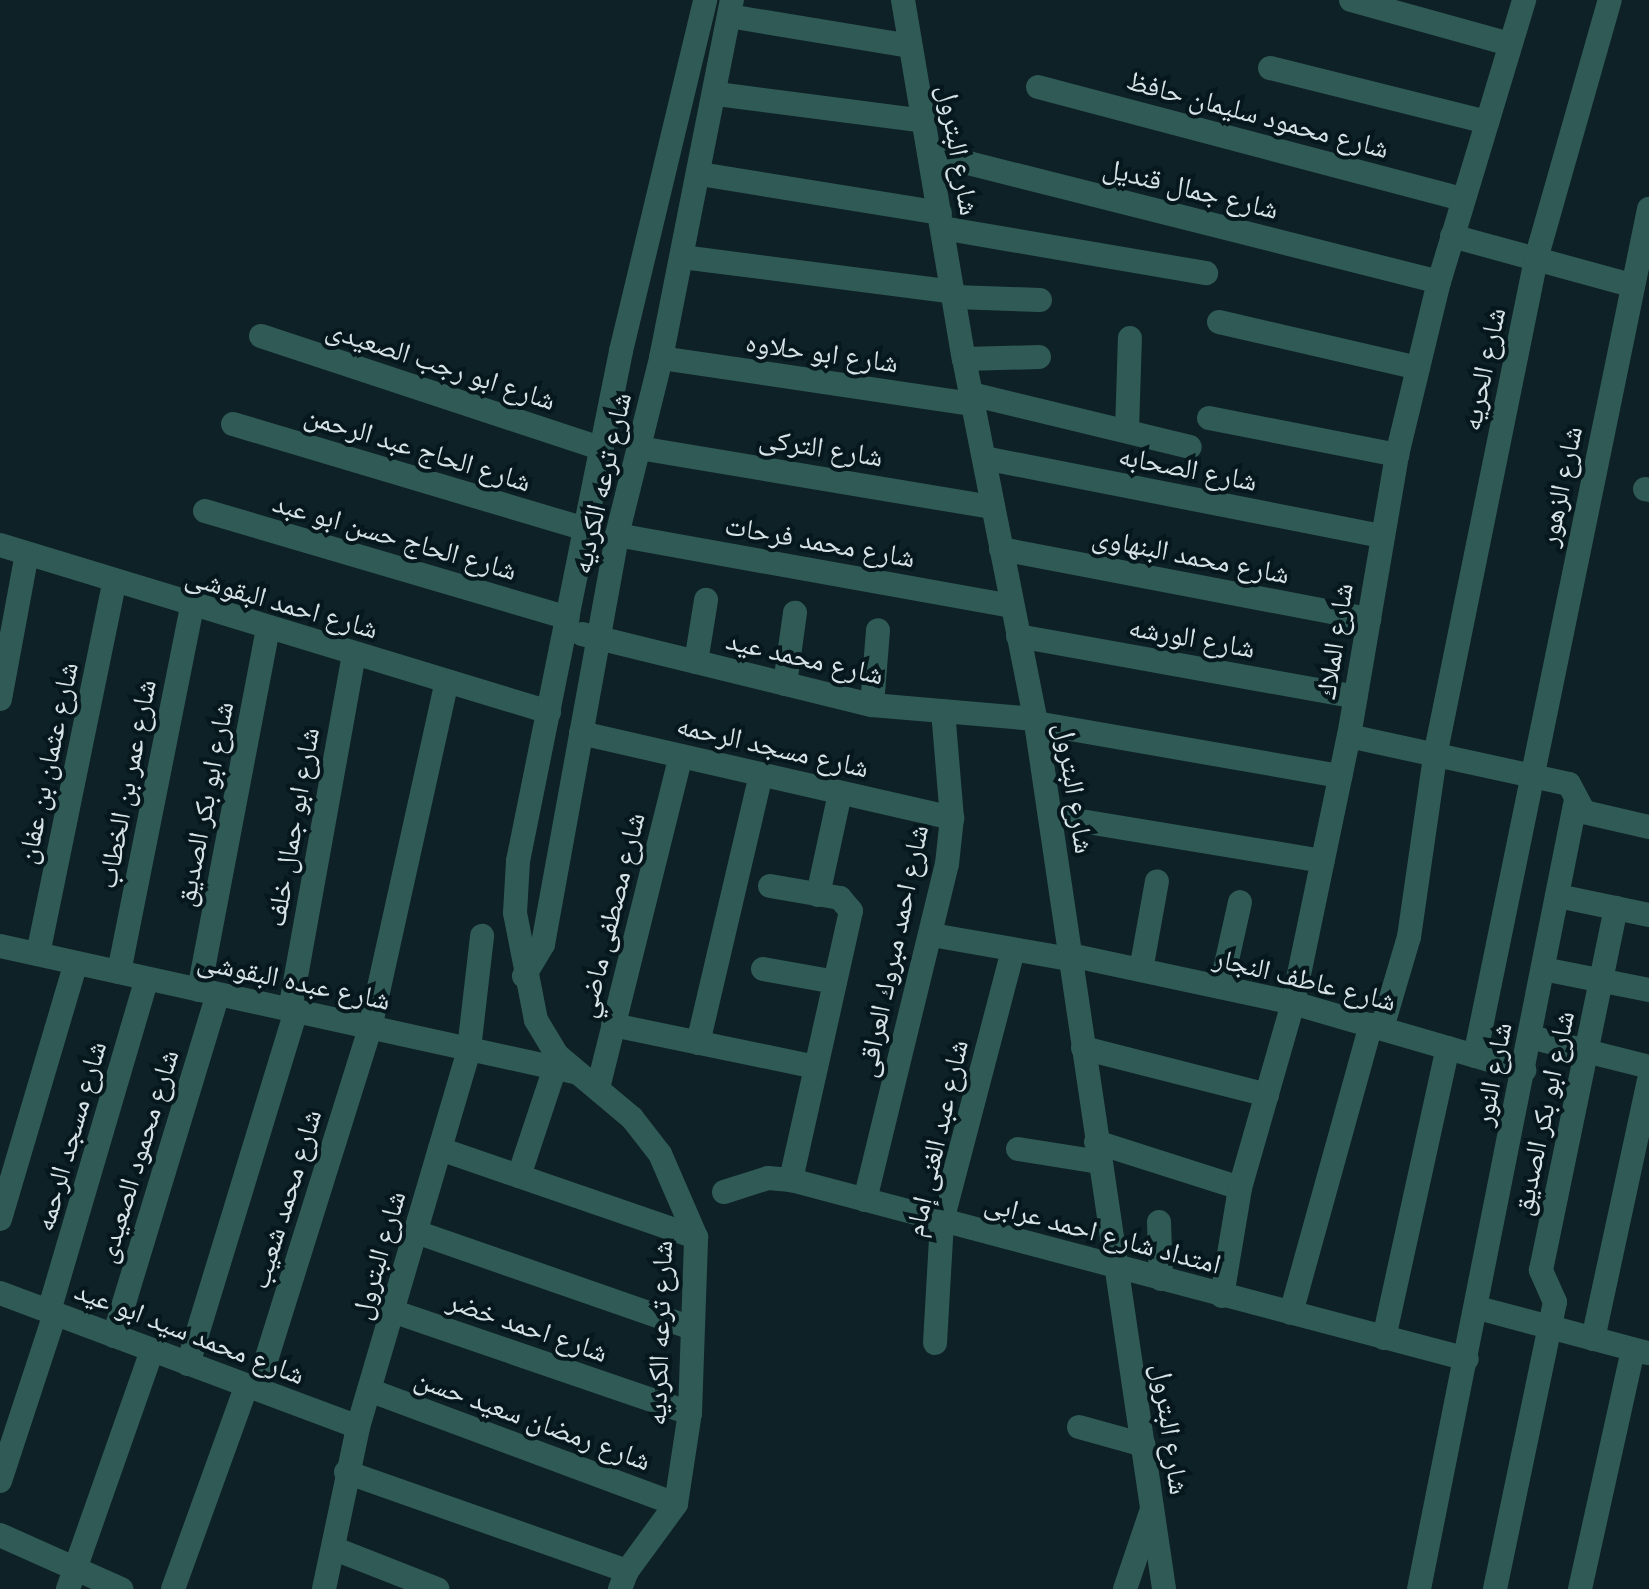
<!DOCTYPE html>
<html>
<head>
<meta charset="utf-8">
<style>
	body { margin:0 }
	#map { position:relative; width:1649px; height:1589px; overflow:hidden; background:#0e2126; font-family:"Public Sans","Noto Naskh Arabic",sans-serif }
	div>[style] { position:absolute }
	.minor>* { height:24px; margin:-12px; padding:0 12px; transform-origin:12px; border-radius:12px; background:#305a55 }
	span { translate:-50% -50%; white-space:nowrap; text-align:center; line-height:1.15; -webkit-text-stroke:8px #06181d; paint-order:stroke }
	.street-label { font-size:28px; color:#d7e3e6 }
</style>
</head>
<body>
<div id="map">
	<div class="minor">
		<div style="left:903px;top:0;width:364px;rotate:80.4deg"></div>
		<div style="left:964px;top:359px;width:371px;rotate:78.8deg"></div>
		<div style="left:1036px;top:723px;width:875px;rotate:81.59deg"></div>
		<div style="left:1351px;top:0;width:165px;rotate:15.5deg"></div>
		<div style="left:729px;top:16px;width:183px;rotate:9.4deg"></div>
		<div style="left:1270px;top:68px;width:224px;rotate:14deg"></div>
		<div style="left:1038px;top:87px;width:440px;rotate:14.8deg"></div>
		<div style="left:717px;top:94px;width:209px;rotate:7.4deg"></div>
		<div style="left:929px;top:153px;width:526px;rotate:14.19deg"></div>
		<div style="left:700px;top:174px;width:243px;rotate:9.2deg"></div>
		<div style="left:942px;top:228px;width:268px;rotate:9.7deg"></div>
		<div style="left:1452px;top:236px;width:186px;rotate:15.3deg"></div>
		<div style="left:682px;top:257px;width:274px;rotate:7.3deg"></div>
		<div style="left:955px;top:297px;width:85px;rotate:2deg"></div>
		<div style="left:1219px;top:322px;width:204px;rotate:13deg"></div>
		<div style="left:261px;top:336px;width:359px;rotate:18.3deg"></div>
		<div style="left:661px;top:358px;width:315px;rotate:8.4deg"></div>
		<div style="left:964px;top:359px;width:75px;rotate:-1.5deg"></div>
		<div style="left:971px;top:394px;width:225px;rotate:13.6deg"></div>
		<div style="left:1209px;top:418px;width:192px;rotate:11.1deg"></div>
		<div style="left:233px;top:424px;width:367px;rotate:16.6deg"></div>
		<div style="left:1127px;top:431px;width:93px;rotate:-88.2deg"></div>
		<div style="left:639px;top:448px;width:359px;rotate:9.5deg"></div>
		<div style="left:984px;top:458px;width:406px;rotate:11.1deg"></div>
		<div style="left:1645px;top:489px;width:4px;rotate:14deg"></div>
		<div style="left:205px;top:511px;width:378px;rotate:16.4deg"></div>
		<div style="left:617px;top:535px;width:401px;rotate:10.2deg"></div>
		<div style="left:0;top:545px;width:574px;rotate:16.92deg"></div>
		<div style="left:1001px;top:549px;width:375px;rotate:10.8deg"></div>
		<div style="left:582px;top:634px;width:299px;rotate:13.8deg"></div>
		<div style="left:872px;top:705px;width:164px;rotate:4.9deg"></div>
		<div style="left:1018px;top:636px;width:343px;rotate:10.2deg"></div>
		<div style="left:696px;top:662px;width:63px;rotate:-80.8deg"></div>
		<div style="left:785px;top:684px;width:72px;rotate:-82deg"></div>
		<div style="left:0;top:699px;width:147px;rotate:-79.5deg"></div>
		<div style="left:872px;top:705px;width:75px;rotate:-85.4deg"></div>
		<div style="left:1036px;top:723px;width:309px;rotate:9.9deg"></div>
		<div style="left:581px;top:733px;width:381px;rotate:12.9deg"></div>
		<div style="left:1349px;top:736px;width:225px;rotate:12.3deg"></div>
		<div style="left:1569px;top:784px;width:32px;rotate:62deg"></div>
		<div style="left:1584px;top:812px;width:67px;rotate:13deg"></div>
		<div style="left:1075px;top:820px;width:251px;rotate:9.4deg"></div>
		<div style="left:770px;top:886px;width:71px;rotate:9.7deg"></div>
		<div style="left:840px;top:898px;width:17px;rotate:50deg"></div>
		<div style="left:851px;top:911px;width:276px;rotate:102.6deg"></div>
		<div style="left:818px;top:895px;width:104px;rotate:-77.8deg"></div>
		<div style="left:1558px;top:896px;width:93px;rotate:11.8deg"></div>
		<div style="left:932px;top:935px;width:140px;rotate:9.9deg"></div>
		<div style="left:0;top:946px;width:588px;rotate:12.38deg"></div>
		<div style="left:38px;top:954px;width:378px;rotate:-78.4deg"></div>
		<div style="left:1070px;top:955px;width:228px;rotate:12.1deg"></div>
		<div style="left:1293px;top:1003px;width:241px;rotate:16.2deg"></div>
		<div style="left:763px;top:969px;width:73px;rotate:10.2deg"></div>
		<div style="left:1543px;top:969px;width:108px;rotate:11.2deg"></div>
		<div style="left:1141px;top:970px;width:90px;rotate:-79.8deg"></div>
		<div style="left:119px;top:972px;width:373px;rotate:-78.7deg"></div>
		<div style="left:524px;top:976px;width:37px;rotate:-59deg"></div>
		<div style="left:543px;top:944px;width:416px;rotate:-79.7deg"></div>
		<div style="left:617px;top:535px;width:182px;rotate:-76deg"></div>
		<div style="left:661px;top:358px;width:365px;rotate:-78.8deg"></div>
		<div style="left:1221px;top:987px;width:87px;rotate:-77.4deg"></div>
		<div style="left:199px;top:990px;width:368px;rotate:-79.2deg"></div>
		<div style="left:290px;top:1010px;width:361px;rotate:-79.8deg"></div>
		<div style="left:613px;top:1025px;width:207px;rotate:11.7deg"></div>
		<div style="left:1382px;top:1028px;width:95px;rotate:-73.5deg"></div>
		<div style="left:1409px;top:937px;width:183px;rotate:-81.8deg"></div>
		<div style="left:1435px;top:756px;width:507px;rotate:-78.51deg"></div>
		<div style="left:1536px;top:259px;width:269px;rotate:-74.1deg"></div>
		<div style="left:1530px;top:1037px;width:123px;rotate:14.1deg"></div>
		<div style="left:698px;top:1043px;width:276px;rotate:-76.8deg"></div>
		<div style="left:1083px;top:1048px;width:190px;rotate:14.3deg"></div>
		<div style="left:1475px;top:1056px;width:865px;rotate:-78.39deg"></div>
		<div style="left:598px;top:1088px;width:342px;rotate:-76deg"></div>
		<div style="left:1096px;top:1142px;width:151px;rotate:17.7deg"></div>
		<div style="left:440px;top:1149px;width:271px;rotate:19deg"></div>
		<div style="left:1018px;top:1149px;width:82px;rotate:9.1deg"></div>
		<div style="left:519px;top:1176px;width:114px;rotate:-71.6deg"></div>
		<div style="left:724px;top:1192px;width:46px;rotate:-17.7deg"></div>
		<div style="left:768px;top:1178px;width:23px;rotate:5deg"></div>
		<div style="left:791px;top:1180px;width:699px;rotate:14.83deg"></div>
		<div style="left:865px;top:1200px;width:346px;rotate:-76.3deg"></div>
		<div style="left:947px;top:864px;width:46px;rotate:-83.8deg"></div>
		<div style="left:952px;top:818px;width:107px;rotate:-94.8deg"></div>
		<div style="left:0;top:1219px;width:267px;rotate:-73.5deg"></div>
		<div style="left:1159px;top:1222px;width:57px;rotate:88deg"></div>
		<div style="left:416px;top:1232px;width:292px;rotate:19.2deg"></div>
		<div style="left:0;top:1293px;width:382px;rotate:20.5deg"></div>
		<div style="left:1222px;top:1296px;width:109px;rotate:-80.5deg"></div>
		<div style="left:1240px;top:1188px;width:192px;rotate:-74deg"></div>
		<div style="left:1293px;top:1003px;width:273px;rotate:-78.2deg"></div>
		<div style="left:1349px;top:736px;width:285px;rotate:-80.3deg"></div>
		<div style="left:1397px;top:455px;width:178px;rotate:-76.4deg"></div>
		<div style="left:1439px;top:282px;width:295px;rotate:-73.2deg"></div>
		<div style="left:1478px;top:1308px;width:175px;rotate:14.9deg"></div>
		<div style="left:49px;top:1311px;width:346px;rotate:-73.6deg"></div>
		<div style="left:392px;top:1311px;width:315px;rotate:18.9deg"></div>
		<div style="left:1291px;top:1313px;width:299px;rotate:-74.5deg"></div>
		<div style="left:114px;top:1336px;width:357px;rotate:-73.1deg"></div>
		<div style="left:1384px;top:1338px;width:297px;rotate:-77.6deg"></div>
		<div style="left:1593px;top:1339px;width:264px;rotate:-77.8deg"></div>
		<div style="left:935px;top:1343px;width:122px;rotate:-86.7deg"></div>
		<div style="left:942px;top:1221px;width:280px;rotate:-75.3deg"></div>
		<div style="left:188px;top:1364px;width:369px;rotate:-73deg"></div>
		<div style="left:257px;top:1389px;width:378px;rotate:-72.6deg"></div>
		<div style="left:370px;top:1028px;width:354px;rotate:-77.5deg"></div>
		<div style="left:369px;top:1390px;width:327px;rotate:20.4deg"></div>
		<div style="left:1079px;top:1427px;width:67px;rotate:15.5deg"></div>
		<div style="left:346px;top:1472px;width:298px;rotate:19.4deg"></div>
		<div style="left:0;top:1481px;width:176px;rotate:-71.8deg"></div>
		<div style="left:0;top:1535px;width:133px;rotate:24.1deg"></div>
		<div style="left:335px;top:1549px;width:110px;rotate:21.4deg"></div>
		<div style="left:68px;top:1589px;width:253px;rotate:-70.6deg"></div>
		<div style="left:173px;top:1589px;width:217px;rotate:-70.1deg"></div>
		<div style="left:324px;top:1589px;width:166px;rotate:-78.1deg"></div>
		<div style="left:358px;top:1427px;width:394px;rotate:-73.6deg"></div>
		<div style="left:469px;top:1049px;width:114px;rotate:-83.4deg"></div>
		<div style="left:620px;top:1589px;width:19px;rotate:-69deg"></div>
		<div style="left:627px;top:1571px;width:83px;rotate:-53.8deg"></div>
		<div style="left:676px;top:1504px;width:92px;rotate:-81.3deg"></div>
		<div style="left:690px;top:1413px;width:176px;rotate:-88deg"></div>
		<div style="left:696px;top:1237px;width:90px;rotate:-113.4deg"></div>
		<div style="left:660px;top:1154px;width:46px;rotate:-127.9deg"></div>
		<div style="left:632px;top:1118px;width:98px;rotate:-140deg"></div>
		<div style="left:557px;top:1055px;width:41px;rotate:-121deg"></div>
		<div style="left:536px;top:1020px;width:109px;rotate:-101.1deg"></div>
		<div style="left:515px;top:913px;width:52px;rotate:-86.7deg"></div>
		<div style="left:518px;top:861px;width:520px;rotate:-78.58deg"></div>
		<div style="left:621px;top:351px;width:361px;rotate:-76.5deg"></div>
		<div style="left:1125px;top:1589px;width:81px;rotate:-71.3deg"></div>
		<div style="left:1419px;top:1589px;width:804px;rotate:-78.75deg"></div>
		<div style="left:1495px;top:1589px;width:293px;rotate:-78.2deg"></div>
		<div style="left:1555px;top:1302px;width:35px;rotate:-114deg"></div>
		<div style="left:1541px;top:1270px;width:370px;rotate:-78.3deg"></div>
		<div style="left:1580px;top:1589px;width:245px;rotate:-77.5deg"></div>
	</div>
	<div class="street-label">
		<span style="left:1258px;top:114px;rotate:15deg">شارع محمود سليمان حافظ</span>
		<span style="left:959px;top:150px;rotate:80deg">شارع البترول</span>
		<span style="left:1191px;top:188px;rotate:14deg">شارع جمال قنديل</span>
		<span style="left:822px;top:352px;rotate:8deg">شارع ابو حلاوه</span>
		<span style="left:441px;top:364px;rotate:18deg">شارع ابو رجب الصعيدى</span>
		<span style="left:1483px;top:369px;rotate:-78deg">شارع الحريه</span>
		<span style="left:821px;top:447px;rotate:9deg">شارع التركى</span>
		<span style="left:418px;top:448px;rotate:17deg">شارع الحاج عبد الرحمن</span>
		<span style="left:1188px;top:468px;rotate:11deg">شارع الصحابه</span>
		<span style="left:601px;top:483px;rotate:-77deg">شارع ترعه الكرديه</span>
		<span style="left:1560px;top:486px;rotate:-78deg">شارع الزهور</span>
		<span style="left:395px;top:536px;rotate:16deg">شارع الحاج حسن ابو عبد</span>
		<span style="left:820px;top:541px;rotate:10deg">شارع محمد فرحات</span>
		<span style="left:1191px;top:555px;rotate:11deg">شارع محمد البنهاوى</span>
		<span style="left:282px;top:602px;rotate:16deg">شارع احمد البقوشى</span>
		<span style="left:1192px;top:637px;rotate:10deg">شارع الورشه</span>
		<span style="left:1334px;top:641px;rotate:-81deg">شارع الملاك</span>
		<span style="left:805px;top:657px;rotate:13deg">شارع محمد عيد</span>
		<span style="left:773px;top:746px;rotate:13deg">شارع مسجد الرحمه</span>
		<span style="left:47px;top:763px;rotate:-78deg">شارع عثمان بن عفان</span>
		<span style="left:126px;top:784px;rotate:-79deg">شارع عمر بن الخطاب</span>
		<span style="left:1075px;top:788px;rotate:81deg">شارع البترول</span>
		<span style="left:204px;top:804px;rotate:-79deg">شارع ابو بكر الصديق</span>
		<span style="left:292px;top:827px;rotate:-80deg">شارع ابو جمال خلف</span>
		<span style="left:610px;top:915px;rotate:-76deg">شارع مصطفى ماضي</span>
		<span style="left:892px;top:951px;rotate:-78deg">شارع احمد مبروك العراقى</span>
		<span style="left:1305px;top:979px;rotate:14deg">شارع عاطف النجار</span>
		<span style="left:294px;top:980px;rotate:12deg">شارع عبده البقوشى</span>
		<span style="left:1492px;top:1074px;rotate:-79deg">شارع النور</span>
		<span style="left:1543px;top:1113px;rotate:-78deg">شارع ابو بكر الصديق</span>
		<span style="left:70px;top:1136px;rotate:-74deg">شارع مسجد الرحمه</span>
		<span style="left:936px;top:1138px;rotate:-77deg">شارع عبد الغنى إمام</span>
		<span style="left:137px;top:1156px;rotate:-73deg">شارع محمود الصعيدى</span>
		<span style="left:285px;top:1199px;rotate:-73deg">شارع محمد شعيب</span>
		<span style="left:1103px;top:1233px;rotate:15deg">امتداد شارع احمد عرابى</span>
		<span style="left:378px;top:1255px;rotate:-74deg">شارع البترول</span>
		<span style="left:528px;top:1326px;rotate:19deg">شارع احمد خضر</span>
		<span style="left:190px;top:1332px;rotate:21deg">شارع محمد سيد ابو عيد</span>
		<span style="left:659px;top:1333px;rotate:-88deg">شارع ترعه الكرديه</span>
		<span style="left:533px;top:1419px;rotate:20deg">شارع رمضان سعيد حسن</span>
		<span style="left:1171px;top:1429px;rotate:82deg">شارع البترول</span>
	</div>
</div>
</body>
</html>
